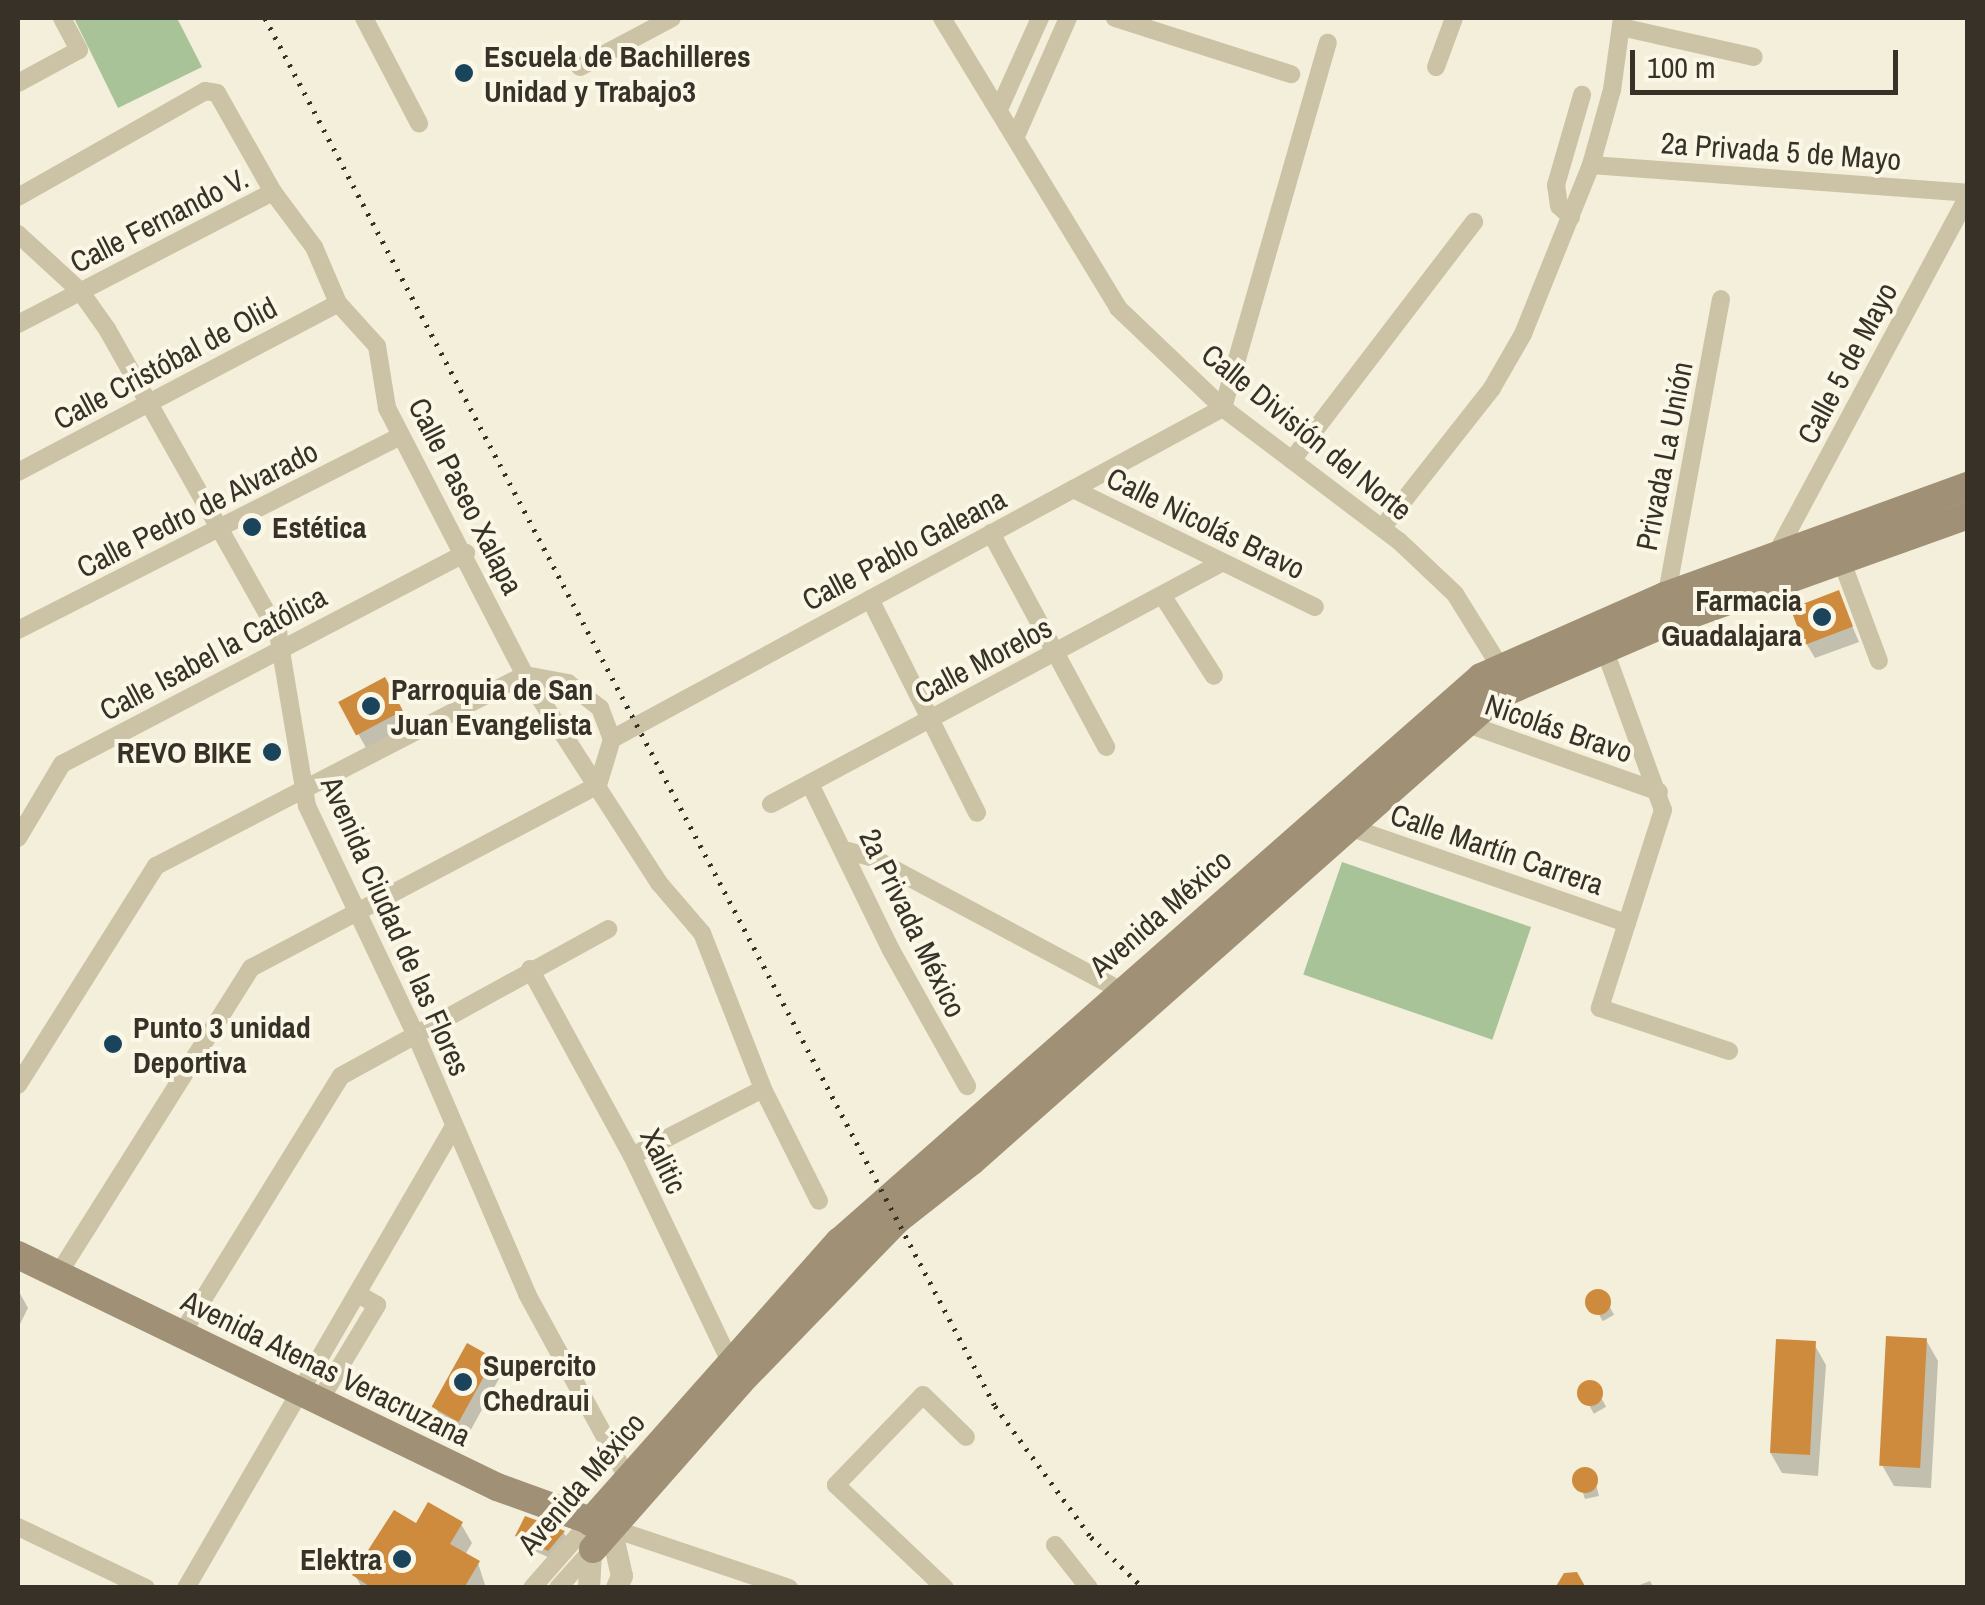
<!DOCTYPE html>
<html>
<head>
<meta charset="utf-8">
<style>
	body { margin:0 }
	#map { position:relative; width:1985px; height:1605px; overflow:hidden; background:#f3efda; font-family:"Archivo Narrow",sans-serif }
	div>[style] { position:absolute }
	.green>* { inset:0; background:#a9c399; transform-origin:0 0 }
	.shadow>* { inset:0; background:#0003; transform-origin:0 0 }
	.building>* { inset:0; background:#ce8a3d; transform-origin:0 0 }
	.round { border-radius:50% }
	.minor>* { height:18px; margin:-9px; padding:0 9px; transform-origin:9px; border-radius:9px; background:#ccc2a5 }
	.tertiary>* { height:22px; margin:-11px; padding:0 11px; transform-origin:11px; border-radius:11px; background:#ccc2a5 }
	.secondary>* { height:28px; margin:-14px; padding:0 14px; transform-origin:14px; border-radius:14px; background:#a09176 }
	.rail>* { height:5px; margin-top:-2.5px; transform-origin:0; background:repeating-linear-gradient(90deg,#373127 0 2.5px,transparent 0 10.5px) }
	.dots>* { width:28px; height:28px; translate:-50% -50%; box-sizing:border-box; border:5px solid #fbf7e7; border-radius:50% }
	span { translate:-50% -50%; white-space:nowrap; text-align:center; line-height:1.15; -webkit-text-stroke:8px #fbf7e7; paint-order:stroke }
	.poi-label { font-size:30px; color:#373127; font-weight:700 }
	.left { translate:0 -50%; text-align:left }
	.right { translate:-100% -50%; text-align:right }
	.street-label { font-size:30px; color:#373127 }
	.frame { position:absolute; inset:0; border:20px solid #373127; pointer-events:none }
	.scale { position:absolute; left:1630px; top:50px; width:268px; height:45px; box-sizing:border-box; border:5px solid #373127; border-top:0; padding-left:12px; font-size:30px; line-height:35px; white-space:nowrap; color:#373127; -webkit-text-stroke:8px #fbf7e7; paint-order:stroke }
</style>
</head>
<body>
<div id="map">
	<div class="green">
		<div style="clip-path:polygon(74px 18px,177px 18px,202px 67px,118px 108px)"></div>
		<div style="left:1342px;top:862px;width:200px;height:119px;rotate:19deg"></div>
	</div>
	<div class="shadow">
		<div style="clip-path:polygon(1838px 593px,1859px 642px,1815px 658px,1806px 643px)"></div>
		<div style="clip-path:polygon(396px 701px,413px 732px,370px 755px,341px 703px)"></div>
		<div style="clip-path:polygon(18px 1290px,28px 1308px,18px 1328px)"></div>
		<div style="left:1602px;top:1293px;width:25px;height:13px;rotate:61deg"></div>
		<div style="clip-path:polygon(1926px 1340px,1938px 1361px,1931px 1488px,1894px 1486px,1882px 1465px)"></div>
		<div style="clip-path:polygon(1814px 1344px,1826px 1365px,1818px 1476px,1782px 1473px,1770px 1452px)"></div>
		<div style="clip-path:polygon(492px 1359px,501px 1375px,468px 1435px,444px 1422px,435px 1407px)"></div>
		<div style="left:1594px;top:1385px;width:25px;height:14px;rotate:61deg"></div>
		<div style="clip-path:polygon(1593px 1473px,1599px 1496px,1585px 1499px,1577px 1475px)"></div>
		<div style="clip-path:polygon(526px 1519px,564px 1533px,569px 1542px,554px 1560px,524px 1546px,518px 1536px)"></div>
		<div style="clip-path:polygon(461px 1524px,472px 1543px,465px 1555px,478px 1563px,486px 1588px,362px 1588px,355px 1575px,417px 1526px)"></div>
		<div style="clip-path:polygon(1650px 1581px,1654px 1588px,1637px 1586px)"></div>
	</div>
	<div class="building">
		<div style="left:1839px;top:590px;width:39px;height:52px;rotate:69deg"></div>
		<div style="left:385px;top:677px;width:38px;height:53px;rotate:62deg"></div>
		<div class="round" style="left:1585px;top:1289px;width:26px;height:26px"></div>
		<div style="left:1886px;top:1336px;width:41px;height:130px;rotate:3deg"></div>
		<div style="left:1776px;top:1339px;width:40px;height:114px;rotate:3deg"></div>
		<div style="left:467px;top:1343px;width:31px;height:73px;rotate:29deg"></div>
		<div class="round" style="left:1577px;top:1380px;width:26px;height:26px"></div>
		<div class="round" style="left:1572px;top:1467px;width:26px;height:26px"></div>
		<div style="clip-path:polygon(428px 1502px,463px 1522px,450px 1544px,480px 1561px,464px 1588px,372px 1588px,352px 1575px,394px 1510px,416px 1523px)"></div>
		<div style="clip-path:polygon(525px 1516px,555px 1527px,565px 1531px,548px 1551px,515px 1536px)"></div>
		<div style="clip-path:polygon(1577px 1572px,1586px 1588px,1555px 1588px,1564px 1573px)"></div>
	</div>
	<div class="minor">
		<div style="left:364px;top:18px;width:119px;rotate:62.4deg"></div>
		<div style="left:942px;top:18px;width:339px;rotate:58.7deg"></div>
		<div style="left:1118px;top:308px;width:145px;rotate:43.6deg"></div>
		<div style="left:1223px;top:408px;width:221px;rotate:37.1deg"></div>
		<div style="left:1399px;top:541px;width:77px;rotate:43.4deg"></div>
		<div style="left:1455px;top:594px;width:93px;rotate:58.2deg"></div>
		<div style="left:1115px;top:18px;width:185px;rotate:17.7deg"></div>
		<div style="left:1621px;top:27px;width:136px;rotate:12.7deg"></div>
		<div style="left:580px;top:67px;width:104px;rotate:-28deg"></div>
		<div style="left:1436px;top:67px;width:52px;rotate:-69.8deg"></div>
		<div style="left:18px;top:83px;width:69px;rotate:-28.4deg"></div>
		<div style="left:79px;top:50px;width:36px;rotate:-118deg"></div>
		<div style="left:1000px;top:107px;width:98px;rotate:-65.8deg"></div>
		<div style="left:1016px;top:136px;width:129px;rotate:-66.2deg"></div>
		<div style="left:1591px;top:165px;width:378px;rotate:4.2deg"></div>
		<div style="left:18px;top:197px;width:215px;rotate:-29.5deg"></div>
		<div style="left:205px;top:91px;width:12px;rotate:9deg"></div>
		<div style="left:217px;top:93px;width:114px;rotate:60.5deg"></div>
		<div style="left:273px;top:192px;width:69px;rotate:53.3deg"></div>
		<div style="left:314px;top:247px;width:61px;rotate:66.8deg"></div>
		<div style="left:338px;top:303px;width:58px;rotate:47.8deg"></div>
		<div style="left:377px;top:346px;width:63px;rotate:80.8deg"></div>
		<div style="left:387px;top:408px;width:301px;rotate:62.7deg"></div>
		<div style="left:525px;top:675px;width:247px;rotate:57.2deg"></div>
		<div style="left:659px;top:883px;width:66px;rotate:49.3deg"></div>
		<div style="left:702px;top:933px;width:168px;rotate:68.6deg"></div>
		<div style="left:763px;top:1089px;width:125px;rotate:63.4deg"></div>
		<div style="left:1571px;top:217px;width:16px;rotate:-137deg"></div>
		<div style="left:1559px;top:206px;width:21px;rotate:-98deg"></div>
		<div style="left:1556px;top:185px;width:94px;rotate:-73.9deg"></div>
		<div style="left:18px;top:234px;width:84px;rotate:42.6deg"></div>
		<div style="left:80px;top:291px;width:47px;rotate:54.6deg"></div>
		<div style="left:107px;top:329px;width:349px;rotate:60.6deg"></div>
		<div style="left:278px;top:633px;width:175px;rotate:80.5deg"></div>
		<div style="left:307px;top:806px;width:249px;rotate:64.6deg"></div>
		<div style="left:414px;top:1031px;width:286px;rotate:66.7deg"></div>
		<div style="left:527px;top:1294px;width:217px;rotate:61.4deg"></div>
		<div style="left:18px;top:324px;width:287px;rotate:-27.4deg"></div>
		<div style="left:1292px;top:460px;width:300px;rotate:-52.6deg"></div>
		<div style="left:18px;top:472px;width:362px;rotate:-27.8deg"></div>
		<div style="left:1073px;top:489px;width:269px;rotate:26deg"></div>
		<div style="left:1382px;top:528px;width:178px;rotate:-51.8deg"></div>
		<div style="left:1492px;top:388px;width:62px;rotate:-60.1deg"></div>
		<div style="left:1523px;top:334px;width:182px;rotate:-68.1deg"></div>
		<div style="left:1591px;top:165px;width:78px;rotate:-74.4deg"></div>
		<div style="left:1612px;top:90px;width:73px;rotate:-82.1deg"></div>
		<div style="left:991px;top:533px;width:243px;rotate:61.7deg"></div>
		<div style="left:1839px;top:554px;width:114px;rotate:69.5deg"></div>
		<div style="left:1775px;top:556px;width:408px;rotate:-61.8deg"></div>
		<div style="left:1162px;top:595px;width:96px;rotate:57.3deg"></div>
		<div style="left:870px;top:599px;width:239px;rotate:63.4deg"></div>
		<div style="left:1665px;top:604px;width:310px;rotate:-79.6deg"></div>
		<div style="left:18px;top:630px;width:429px;rotate:-26.9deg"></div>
		<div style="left:1604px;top:648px;width:172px;rotate:70deg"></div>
		<div style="left:1663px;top:810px;width:208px;rotate:107.7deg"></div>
		<div style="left:1600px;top:1008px;width:136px;rotate:18.4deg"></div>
		<div style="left:1459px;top:721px;width:212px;rotate:19.5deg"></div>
		<div style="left:612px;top:739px;width:695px;rotate:-28.45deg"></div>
		<div style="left:1223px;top:408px;width:380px;rotate:-74deg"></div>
		<div style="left:810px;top:784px;width:185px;rotate:64deg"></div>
		<div style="left:891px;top:950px;width:156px;rotate:60.8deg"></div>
		<div style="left:771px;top:804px;width:510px;rotate:-28.17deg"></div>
		<div style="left:1349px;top:827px;width:294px;rotate:19.1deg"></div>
		<div style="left:18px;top:838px;width:86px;rotate:-59.3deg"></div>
		<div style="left:62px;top:764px;width:456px;rotate:-27.6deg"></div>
		<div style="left:848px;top:851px;width:24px;rotate:15deg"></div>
		<div style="left:871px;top:857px;width:272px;rotate:28.1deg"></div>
		<div style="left:530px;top:969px;width:213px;rotate:61.4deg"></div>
		<div style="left:632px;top:1156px;width:235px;rotate:64.5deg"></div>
		<div style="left:18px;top:1085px;width:259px;rotate:-57.8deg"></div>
		<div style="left:156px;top:866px;width:416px;rotate:-27.4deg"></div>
		<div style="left:525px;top:675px;width:44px;rotate:10.5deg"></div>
		<div style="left:568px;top:683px;width:41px;rotate:38deg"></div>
		<div style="left:600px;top:708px;width:33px;rotate:69deg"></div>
		<div style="left:612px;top:739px;width:48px;rotate:106.9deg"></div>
		<div style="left:598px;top:785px;width:392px;rotate:152.2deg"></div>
		<div style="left:251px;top:968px;width:362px;rotate:122.2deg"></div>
		<div style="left:632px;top:1156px;width:147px;rotate:-27.1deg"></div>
		<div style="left:181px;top:1335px;width:304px;rotate:-58.3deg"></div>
		<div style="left:341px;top:1076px;width:305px;rotate:-28.8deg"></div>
		<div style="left:320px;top:1400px;width:111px;rotate:-59deg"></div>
		<div style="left:377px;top:1305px;width:22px;rotate:-150deg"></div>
		<div style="left:18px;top:1527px;width:142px;rotate:25.5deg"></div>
		<div style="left:611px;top:1528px;width:188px;rotate:18.6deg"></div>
		<div style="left:1055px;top:1545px;width:55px;rotate:51.7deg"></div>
		<div style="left:186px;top:1588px;width:532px;rotate:-59.87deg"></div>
		<div style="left:532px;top:1588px;width:88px;rotate:-48.7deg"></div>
		<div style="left:558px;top:1588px;width:52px;rotate:-48.1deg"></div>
		<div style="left:945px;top:1588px;width:150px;rotate:-136.6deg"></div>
		<div style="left:836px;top:1485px;width:125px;rotate:-46deg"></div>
		<div style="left:923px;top:1395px;width:60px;rotate:44.3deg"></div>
	</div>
	<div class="tertiary">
		<div style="left:611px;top:1528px;width:49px;rotate:77.1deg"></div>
		<div style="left:622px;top:1576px;width:13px;rotate:113deg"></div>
		<div style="left:589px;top:1588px;width:52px;rotate:-86.7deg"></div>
	</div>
	<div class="secondary">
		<div style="left:18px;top:1255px;width:532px;rotate:25.84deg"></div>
		<div style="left:497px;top:1487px;width:115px;rotate:19.9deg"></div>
		<div style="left:590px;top:1522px;width:375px;rotate:-48.4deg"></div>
		<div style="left:839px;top:1242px;width:855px;rotate:-41.35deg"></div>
		<div style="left:1481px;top:677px;width:201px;rotate:-23.8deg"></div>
		<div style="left:1665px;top:596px;width:322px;rotate:-20deg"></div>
		<div style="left:593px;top:1549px;width:222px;rotate:-48.6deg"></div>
		<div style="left:740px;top:1382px;width:226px;rotate:-45.9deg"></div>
		<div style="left:897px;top:1220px;width:95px;rotate:-38.2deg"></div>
		<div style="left:972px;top:1161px;width:701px;rotate:-41.53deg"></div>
		<div style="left:1497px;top:696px;width:182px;rotate:-23.3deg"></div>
		<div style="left:1664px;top:624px;width:323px;rotate:-19.7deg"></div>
	</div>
	<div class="rail">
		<div style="left:265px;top:18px;width:1568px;rotate:62.26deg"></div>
		<div style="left:995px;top:1406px;width:162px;rotate:53.8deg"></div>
		<div style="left:1091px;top:1537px;width:73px;rotate:44.4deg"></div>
	</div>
	<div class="dots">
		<div style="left:464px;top:73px;background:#1a445c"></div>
		<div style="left:252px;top:527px;background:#1a445c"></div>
		<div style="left:1822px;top:617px;background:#1a445c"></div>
		<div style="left:371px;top:706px;background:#1a445c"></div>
		<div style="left:272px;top:752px;background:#1a445c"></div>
		<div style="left:113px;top:1044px;background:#1a445c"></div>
		<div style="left:463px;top:1382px;background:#1a445c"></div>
		<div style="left:402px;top:1559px;background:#1a445c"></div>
	</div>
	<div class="poi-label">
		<span class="left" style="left:484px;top:73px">Escuela de Bachilleres<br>Unidad y Trabajo3</span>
		<span class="left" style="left:272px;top:527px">Estética</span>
		<span class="right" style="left:1802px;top:617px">Farmacia<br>Guadalajara</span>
		<span class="left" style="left:391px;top:706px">Parroquia de San<br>Juan Evangelista</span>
		<span class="right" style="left:252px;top:752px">REVO BIKE</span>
		<span class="left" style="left:133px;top:1044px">Punto 3 unidad<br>Deportiva</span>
		<span class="left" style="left:483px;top:1382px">Supercito<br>Chedraui</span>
		<span class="right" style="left:382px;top:1559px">Elektra</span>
	</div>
	<div class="street-label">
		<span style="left:1781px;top:151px;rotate:4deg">2a Privada 5 de Mayo</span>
		<span style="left:159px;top:220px;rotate:-27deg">Calle Fernando V.</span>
		<span style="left:165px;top:363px;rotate:-28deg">Calle Cristóbal de Olid</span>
		<span style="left:1847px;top:363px;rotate:-62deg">Calle 5 de Mayo</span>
		<span style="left:1307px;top:432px;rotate:39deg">Calle División del Norte</span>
		<span style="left:1664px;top:456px;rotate:-79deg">Privada La Unión</span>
		<span style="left:466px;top:496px;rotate:63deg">Calle Paseo Xalapa</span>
		<span style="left:197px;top:509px;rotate:-27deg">Calle Pedro de Alvarado</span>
		<span style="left:1206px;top:523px;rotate:26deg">Calle Nicolás Bravo</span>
		<span style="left:904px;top:549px;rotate:-28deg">Calle Pablo Galeana</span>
		<span style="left:213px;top:653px;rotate:-28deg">Calle Isabel la Católica</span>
		<span style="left:983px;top:660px;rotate:-28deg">Calle Morelos</span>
		<span style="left:1559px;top:728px;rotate:19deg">Nicolás Bravo</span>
		<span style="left:1497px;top:849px;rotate:19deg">Calle Martín Carrera</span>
		<span style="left:1160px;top:913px;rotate:-41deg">Avenida México</span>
		<span style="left:913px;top:923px;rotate:64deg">2a Privada México</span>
		<span style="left:396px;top:926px;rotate:66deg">Avenida Ciudad de las Flores</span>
		<span style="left:664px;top:1161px;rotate:64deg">Xalitic</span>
		<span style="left:326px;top:1368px;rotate:26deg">Avenida Atenas Veracruzana</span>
		<span style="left:581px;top:1483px;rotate:-49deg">Avenida México</span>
	</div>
	<div class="frame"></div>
	<div class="scale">100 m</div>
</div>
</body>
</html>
